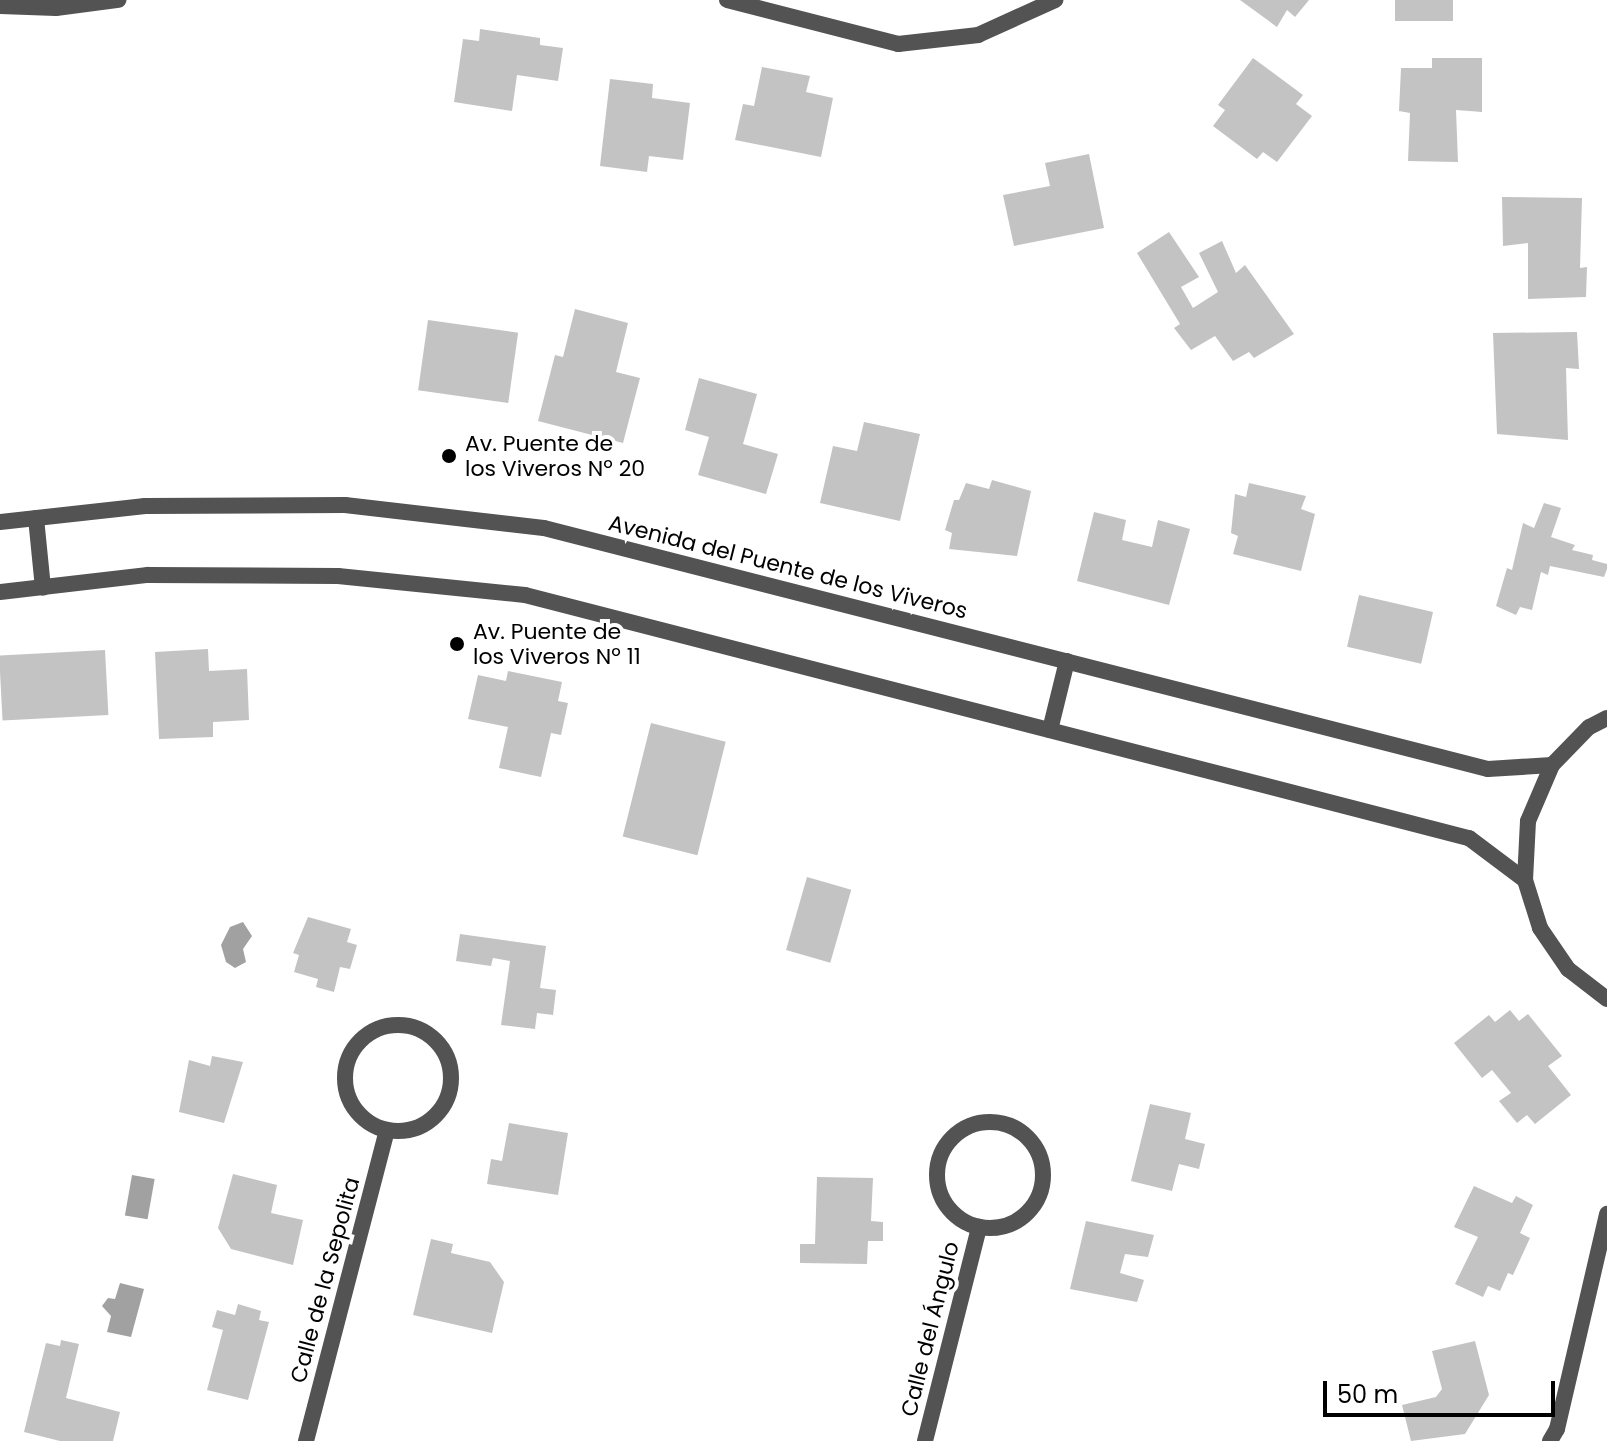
<!DOCTYPE html>
<html>
<head>
<meta charset="utf-8">
<style>
	body { margin:0 }
	#map { position:relative; width:1607px; height:1441px; overflow:hidden; background:#fff; font-family:Poppins,sans-serif }
	div>[style] { position:absolute }
	.water>* { inset:0; background:#a1a1a1; transform-origin:0 0 }
	.building>* { inset:0; background:#c3c3c3; transform-origin:0 0 }
	.minor>* { height:16px; margin:-8px; padding:0 8px; transform-origin:8px; border-radius:8px; background:#535353 }
	.minor>.ring { margin:-8px; padding:0; box-sizing:content-box; background:none; border:16px solid #535353; border-radius:50% }
	.tertiary>* { height:16px; margin:-8px; padding:0 8px; transform-origin:8px; border-radius:8px; background:#535353 }
	.dots>* { width:22px; height:22px; translate:-50% -50%; box-sizing:border-box; border:4px solid #fff; border-radius:50% }
	span { translate:-50% -50%; white-space:nowrap; text-align:center; line-height:1.15; -webkit-text-stroke:8px #fff; paint-order:stroke }
	.poi-label { font-size:22px; color:#000 }
	.left { translate:0 -50%; text-align:left }
	.street-label { font-size:22px; color:#000 }
	.scale { position:absolute; left:1323px; top:1381px; width:232px; height:36px; box-sizing:border-box; border:4px solid #000; border-top:0; padding-left:10px; font-size:24px; line-height:28px; white-space:nowrap; color:#000; -webkit-text-stroke:6px #fff; paint-order:stroke }
</style>
</head>
<body>
<div id="map">
	<div class="water">
		<div style="clip-path:polygon(243px 922px,252px 936px,243px 949px,246px 962px,235px 968px,226px 962px,221px 945px,230px 927px)"></div>
		<div style="left:132px;top:1175px;width:23px;height:41px;rotate:10deg"></div>
		<div style="clip-path:polygon(120px 1283px,144px 1289px,131px 1337px,107px 1332px,111px 1316px,102px 1306px,108px 1298px,115px 1299px)"></div>
	</div>
	<div class="building">
		<div style="clip-path:polygon(1240px 0,1309px 0,1295px 17px,1287px 10px,1277px 27px)"></div>
		<div style="left:1395px;top:0;width:58px;height:21px"></div>
		<div style="clip-path:polygon(480px 29px,540px 38px,540px 45px,563px 48px,558px 81px,517px 75px,512px 111px,454px 102px,463px 39px,479px 41px)"></div>
		<div style="clip-path:polygon(1253px 58px,1303px 95px,1296px 104px,1312px 116px,1277px 162px,1263px 152px,1257px 159px,1213px 126px,1225px 110px,1218px 105px)"></div>
		<div style="clip-path:polygon(1432px 58px,1482px 58px,1482px 112px,1456px 110px,1458px 162px,1408px 161px,1410px 113px,1399px 111px,1401px 68px,1432px 68px)"></div>
		<div style="clip-path:polygon(762px 67px,810px 76px,806px 92px,833px 98px,821px 157px,735px 140px,743px 104px,754px 106px)"></div>
		<div style="clip-path:polygon(610px 79px,653px 84px,652px 98px,690px 103px,683px 160px,649px 156px,647px 172px,600px 166px)"></div>
		<div style="clip-path:polygon(1089px 154px,1104px 228px,1014px 246px,1003px 195px,1050px 186px,1045px 163px)"></div>
		<div style="clip-path:polygon(1502px 197px,1582px 198px,1580px 268px,1587px 267px,1586px 297px,1528px 299px,1528px 243px,1503px 246px)"></div>
		<div style="clip-path:polygon(1169px 232px,1199px 277px,1181px 287px,1193px 308px,1218px 292px,1199px 253px,1222px 241px,1236px 273px,1245px 265px,1294px 334px,1254px 358px,1249px 352px,1233px 361px,1215px 336px,1191px 350px,1174px 328px,1180px 324px,1137px 253px)"></div>
		<div style="clip-path:polygon(575px 309px,628px 323px,616px 372px,640px 378px,623px 443px,538px 421px,555px 355px,563px 357px)"></div>
		<div style="left:428px;top:320px;width:91px;height:71px;rotate:8deg"></div>
		<div style="clip-path:polygon(1577px 332px,1579px 369px,1566px 368px,1568px 440px,1497px 434px,1493px 333px)"></div>
		<div style="clip-path:polygon(699px 378px,757px 394px,743px 444px,778px 454px,766px 494px,698px 475px,709px 437px,685px 430px)"></div>
		<div style="clip-path:polygon(864px 422px,920px 434px,900px 521px,820px 503px,833px 446px,857px 451px)"></div>
		<div style="clip-path:polygon(992px 480px,1031px 491px,1017px 556px,949px 549px,952px 533px,945px 530px,954px 500px,959px 500px,966px 483px,989px 489px)"></div>
		<div style="clip-path:polygon(1249px 483px,1306px 496px,1301px 509px,1315px 514px,1301px 571px,1233px 554px,1238px 536px,1231px 533px,1235px 494px,1246px 497px)"></div>
		<div style="clip-path:polygon(1544px 503px,1561px 508px,1551px 537px,1575px 545px,1572px 550px,1593px 555px,1592px 560px,1607px 564px,1607px 569px,1604px 577px,1550px 566px,1548px 575px,1541px 572px,1532px 610px,1520px 607px,1516px 615px,1496px 606px,1507px 568px,1512px 570px,1523px 523px,1534px 528px)"></div>
		<div style="clip-path:polygon(1094px 512px,1126px 520px,1122px 540px,1152px 547px,1158px 520px,1190px 529px,1169px 605px,1077px 581px)"></div>
		<div style="left:1359px;top:595px;width:76px;height:53px;rotate:13deg"></div>
		<div style="clip-path:polygon(208px 649px,209px 671px,247px 669px,249px 720px,213px 722px,213px 737px,159px 739px,155px 652px)"></div>
		<div style="left:105px;top:650px;width:65px;height:106px;rotate:87deg"></div>
		<div style="clip-path:polygon(508px 671px,562px 682px,558px 701px,568px 703px,561px 735px,551px 733px,541px 777px,499px 768px,508px 727px,468px 719px,478px 675px,506px 681px)"></div>
		<div style="left:651px;top:723px;width:77px;height:117px;rotate:14deg"></div>
		<div style="left:807px;top:877px;width:46px;height:76px;rotate:16deg"></div>
		<div style="clip-path:polygon(308px 917px,351px 929px,347px 942px,357px 945px,350px 969px,340px 967px,334px 992px,316px 987px,318px 979px,294px 972px,299px 955px,293px 953px)"></div>
		<div style="clip-path:polygon(460px 934px,546px 946px,540px 988px,556px 990px,553px 1015px,537px 1013px,535px 1029px,501px 1025px,510px 961px,493px 958px,491px 966px,456px 961px)"></div>
		<div style="clip-path:polygon(1510px 1010px,1519px 1021px,1528px 1014px,1562px 1056px,1548px 1066px,1571px 1095px,1535px 1124px,1527px 1115px,1517px 1123px,1499px 1101px,1511px 1093px,1492px 1070px,1482px 1078px,1454px 1043px,1489px 1015px,1495px 1022px)"></div>
		<div style="clip-path:polygon(212px 1056px,243px 1062px,224px 1123px,179px 1112px,189px 1060px,210px 1066px)"></div>
		<div style="clip-path:polygon(1150px 1104px,1191px 1113px,1185px 1139px,1205px 1144px,1199px 1169px,1179px 1164px,1172px 1191px,1131px 1181px)"></div>
		<div style="clip-path:polygon(509px 1123px,568px 1133px,558px 1195px,487px 1184px,491px 1159px,502px 1161px)"></div>
		<div style="clip-path:polygon(233px 1174px,277px 1185px,271px 1213px,303px 1220px,293px 1265px,231px 1249px,218px 1228px)"></div>
		<div style="clip-path:polygon(817px 1177px,873px 1178px,871px 1221px,883px 1222px,883px 1241px,868px 1241px,867px 1264px,800px 1263px,800px 1244px,815px 1244px)"></div>
		<div style="clip-path:polygon(1474px 1186px,1512px 1203px,1516px 1196px,1533px 1205px,1520px 1233px,1530px 1238px,1513px 1275px,1508px 1273px,1500px 1291px,1488px 1286px,1483px 1297px,1455px 1284px,1478px 1237px,1454px 1227px)"></div>
		<div style="clip-path:polygon(1086px 1221px,1154px 1235px,1148px 1257px,1125px 1254px,1120px 1273px,1144px 1280px,1137px 1302px,1070px 1289px)"></div>
		<div style="clip-path:polygon(431px 1239px,453px 1244px,451px 1253px,490px 1262px,504px 1282px,492px 1333px,413px 1315px)"></div>
		<div style="clip-path:polygon(238px 1304px,261px 1311px,259px 1320px,269px 1322px,248px 1400px,207px 1390px,223px 1330px,212px 1327px,217px 1310px,235px 1315px)"></div>
		<div style="clip-path:polygon(61px 1340px,79px 1344px,66px 1398px,120px 1412px,113px 1441px,60px 1441px,24px 1432px,46px 1343px,60px 1346px)"></div>
		<div style="clip-path:polygon(1475px 1341px,1489px 1395px,1465px 1434px,1411px 1441px,1402px 1405px,1436px 1397px,1442px 1389px,1432px 1351px)"></div>
	</div>
	<div class="minor">
		<div style="left:727px;top:0;width:177px;rotate:14.4deg"></div>
		<div style="left:898px;top:44px;width:81px;rotate:-6.4deg"></div>
		<div style="left:978px;top:35px;width:85px;rotate:-24.4deg"></div>
		<div style="left:0;top:6px;width:56px;rotate:2deg"></div>
		<div style="left:56px;top:8px;width:63px;rotate:-7.4deg"></div>
		<div style="left:36px;top:518px;width:70px;rotate:84.3deg"></div>
		<div style="left:1050px;top:730px;width:71px;rotate:-76.2deg"></div>
		<div class="ring" style="left:345px;top:1025px;width:90px;height:90px"></div>
		<div class="ring" style="left:937px;top:1122px;width:90px;height:90px"></div>
		<div style="left:306px;top:1441px;width:321px;rotate:-75.4deg"></div>
		<div style="left:925px;top:1441px;width:221px;rotate:-75.8deg"></div>
		<div style="left:1550px;top:1441px;width:14px;rotate:-60deg"></div>
		<div style="left:1557px;top:1429px;width:221px;rotate:-76.9deg"></div>
	</div>
	<div class="tertiary">
		<div style="left:0;top:522px;width:146px;rotate:-6.3deg"></div>
		<div style="left:145px;top:506px;width:200px;rotate:-0.3deg"></div>
		<div style="left:345px;top:505px;width:200px;rotate:6.6deg"></div>
		<div style="left:544px;top:528px;width:974px;rotate:14.32deg"></div>
		<div style="left:1488px;top:769px;width:64px;rotate:-3.6deg"></div>
		<div style="left:0;top:592px;width:149px;rotate:-6.6deg"></div>
		<div style="left:148px;top:575px;width:190px;rotate:0.3deg"></div>
		<div style="left:338px;top:576px;width:188px;rotate:5.8deg"></div>
		<div style="left:525px;top:595px;width:975px;rotate:14.44deg"></div>
		<div style="left:1469px;top:838px;width:70px;rotate:36.9deg"></div>
		<div style="left:1607px;top:718px;width:20px;rotate:153deg"></div>
		<div style="left:1589px;top:727px;width:53px;rotate:134.2deg"></div>
		<div style="left:1552px;top:765px;width:61px;rotate:113.2deg"></div>
		<div style="left:1528px;top:821px;width:59px;rotate:92.9deg"></div>
		<div style="left:1525px;top:880px;width:50px;rotate:72.6deg"></div>
		<div style="left:1540px;top:928px;width:50px;rotate:55.7deg"></div>
		<div style="left:1568px;top:969px;width:49px;rotate:37.6deg"></div>
	</div>
	<div class="dots">
		<div style="left:449px;top:456px;background:#000"></div>
		<div style="left:457px;top:644px;background:#000"></div>
	</div>
	<div class="poi-label">
		<span class="left" style="left:465px;top:456px">Av. Puente de<br>los Viveros Nº 20</span>
		<span class="left" style="left:473px;top:644px">Av. Puente de<br>los Viveros Nº 11</span>
	</div>
	<div class="street-label">
		<span style="left:788px;top:567px;rotate:14deg">Avenida del Puente de los Viveros</span>
		<span style="left:325px;top:1280px;rotate:-75deg">Calle de la Sepolita</span>
		<span style="left:930px;top:1329px;rotate:-76deg">Calle del Ángulo</span>
	</div>
	<div class="scale">50 m</div>
</div>
</body>
</html>
